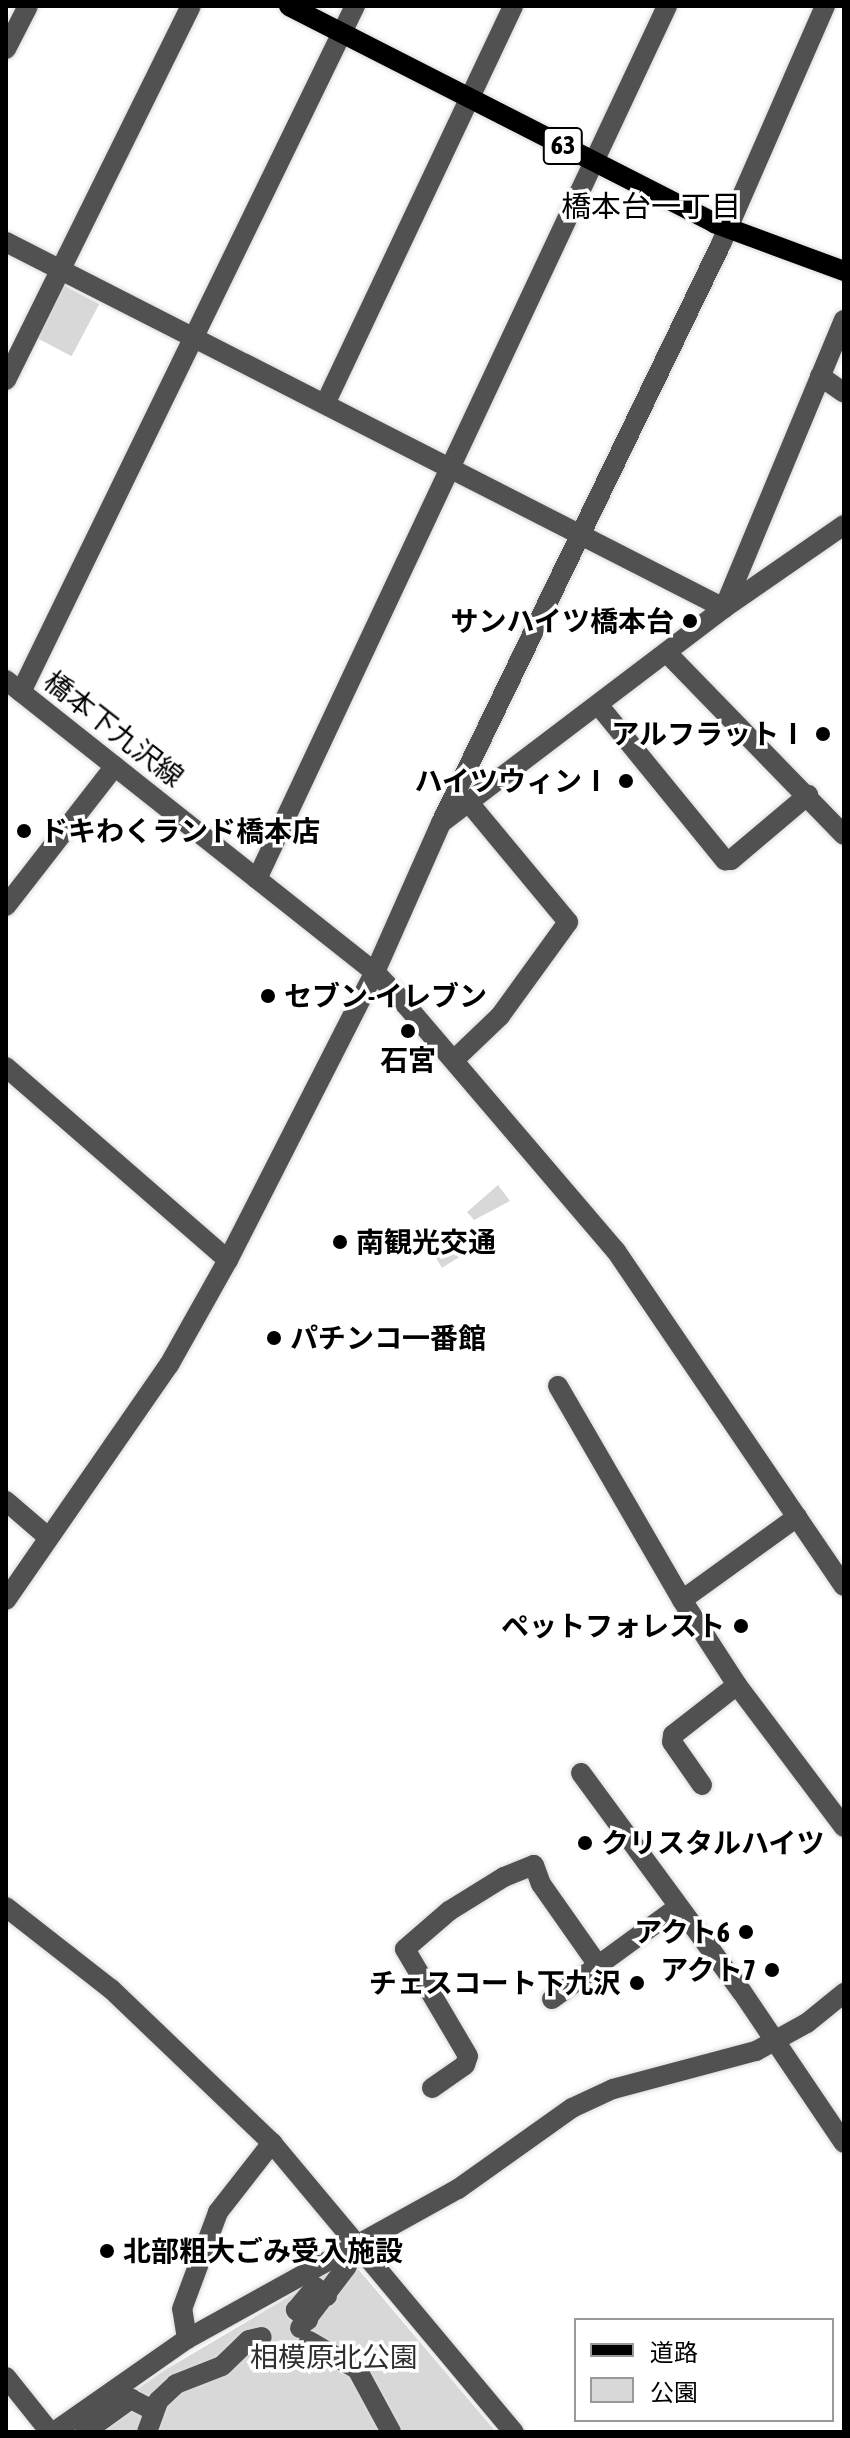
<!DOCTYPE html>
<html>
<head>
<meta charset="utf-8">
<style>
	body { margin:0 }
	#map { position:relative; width:850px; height:2438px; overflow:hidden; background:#fff; font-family:"Asap Condensed","Noto Sans JP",sans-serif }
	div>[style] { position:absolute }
	.green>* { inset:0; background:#d8d8d8; transform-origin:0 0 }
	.roads { filter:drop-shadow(0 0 2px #dbdbdb) drop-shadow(0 0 2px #dbdbdb) }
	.minor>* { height:20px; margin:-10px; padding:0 10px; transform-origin:10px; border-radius:10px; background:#515151 }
	.major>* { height:20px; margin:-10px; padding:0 10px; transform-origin:10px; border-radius:10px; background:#000 }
	.dots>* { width:22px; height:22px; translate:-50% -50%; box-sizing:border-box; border:4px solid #fff; border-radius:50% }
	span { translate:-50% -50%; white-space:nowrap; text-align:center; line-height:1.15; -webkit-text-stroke:7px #fff; paint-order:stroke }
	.shield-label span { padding:2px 6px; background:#fff; border:2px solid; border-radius:6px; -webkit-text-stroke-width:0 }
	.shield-label { font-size:26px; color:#000; font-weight:700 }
	.poi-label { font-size:28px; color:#000; font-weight:700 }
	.right { translate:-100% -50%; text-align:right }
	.left { translate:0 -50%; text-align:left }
	.street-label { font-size:28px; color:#000 }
	.park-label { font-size:28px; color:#2f2f2f }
	.neighbourhood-label { font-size:30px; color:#000 }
	.frame { position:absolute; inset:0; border:8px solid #000; pointer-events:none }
	.legend { position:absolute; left:574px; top:2318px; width:260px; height:104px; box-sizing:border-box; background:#fff; border:2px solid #999; margin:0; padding:10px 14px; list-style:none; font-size:24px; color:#000 }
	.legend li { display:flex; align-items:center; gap:16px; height:40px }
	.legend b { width:40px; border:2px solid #999 }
</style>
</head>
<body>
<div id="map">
	<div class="green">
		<div style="left:63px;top:285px;width:41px;height:59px;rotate:28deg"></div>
		<div style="clip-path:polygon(498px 1185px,510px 1201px,474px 1220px,467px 1212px)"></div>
		<div style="left:442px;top:1230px;width:32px;height:20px;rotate:58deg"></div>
		<div style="clip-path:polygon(339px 2267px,359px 2270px,496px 2432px,75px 2432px,165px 2370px)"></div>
	</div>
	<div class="roads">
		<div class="minor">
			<div style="left:6px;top:49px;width:48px;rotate:-62.9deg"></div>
			<div style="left:6px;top:242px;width:806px;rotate:27.01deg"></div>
			<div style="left:724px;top:608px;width:312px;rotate:-67.4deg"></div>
			<div style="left:820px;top:376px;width:29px;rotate:35deg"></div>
			<div style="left:6px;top:380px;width:417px;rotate:-63.7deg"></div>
			<div style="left:326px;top:402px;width:438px;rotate:-64.7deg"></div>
			<div style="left:668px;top:654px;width:252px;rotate:45.8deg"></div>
			<div style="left:6px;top:680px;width:471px;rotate:38.4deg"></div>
			<div style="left:375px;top:972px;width:44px;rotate:46.8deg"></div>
			<div style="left:405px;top:1004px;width:325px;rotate:49.5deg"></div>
			<div style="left:616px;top:1251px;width:405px;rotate:55.8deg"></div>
			<div style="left:21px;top:692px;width:763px;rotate:-64.04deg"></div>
			<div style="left:600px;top:707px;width:198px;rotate:50.8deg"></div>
			<div style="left:725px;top:860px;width:6px"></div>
			<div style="left:731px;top:860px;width:101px;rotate:-40.2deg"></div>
			<div style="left:441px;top:823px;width:355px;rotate:-37.2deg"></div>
			<div style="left:724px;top:608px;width:146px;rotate:-34.7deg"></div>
			<div style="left:257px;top:879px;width:964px;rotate:-64.84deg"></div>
			<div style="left:6px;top:906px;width:177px;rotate:-52.1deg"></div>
			<div style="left:454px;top:1060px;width:64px;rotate:-43.7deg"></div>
			<div style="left:500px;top:1016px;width:116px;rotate:-54.1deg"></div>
			<div style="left:568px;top:922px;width:153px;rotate:-129.7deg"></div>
			<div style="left:6px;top:1067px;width:294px;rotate:41deg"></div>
			<div style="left:558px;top:1386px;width:247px;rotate:59.9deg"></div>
			<div style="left:682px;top:1600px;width:101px;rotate:57.1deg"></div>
			<div style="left:737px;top:1685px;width:178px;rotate:53deg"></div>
			<div style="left:6px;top:1501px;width:55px;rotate:40.6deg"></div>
			<div style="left:6px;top:1600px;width:286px;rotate:-55.3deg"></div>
			<div style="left:169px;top:1365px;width:120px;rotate:-60.7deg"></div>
			<div style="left:228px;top:1260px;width:323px;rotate:-63deg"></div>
			<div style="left:375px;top:972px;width:163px;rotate:-66.1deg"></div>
			<div style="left:441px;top:823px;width:643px;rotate:-64.19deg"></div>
			<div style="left:721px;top:244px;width:260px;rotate:-66.4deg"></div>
			<div style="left:682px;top:1600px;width:142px;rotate:-35.8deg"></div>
			<div style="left:581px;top:1773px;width:272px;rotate:53.7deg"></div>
			<div style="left:742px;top:1992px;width:182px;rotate:56deg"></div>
			<div style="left:702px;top:1785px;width:52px;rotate:-124.9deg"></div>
			<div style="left:672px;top:1742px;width:7px;rotate:-82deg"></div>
			<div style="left:673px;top:1735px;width:81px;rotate:-38deg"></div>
			<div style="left:6px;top:1907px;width:133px;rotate:38deg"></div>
			<div style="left:111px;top:1989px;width:223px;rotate:43.7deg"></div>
			<div style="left:272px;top:2143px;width:377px;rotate:50.1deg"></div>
			<div style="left:552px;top:1999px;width:156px;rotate:-36.1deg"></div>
			<div style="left:432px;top:2088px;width:40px;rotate:-34.9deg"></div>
			<div style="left:465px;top:2065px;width:9px;rotate:-72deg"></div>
			<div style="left:468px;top:2056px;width:124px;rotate:-120.5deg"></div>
			<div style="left:405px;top:1949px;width:58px;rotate:-40.8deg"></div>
			<div style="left:449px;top:1911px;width:65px;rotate:-31.7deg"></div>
			<div style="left:504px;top:1877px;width:32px;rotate:-22deg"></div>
			<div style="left:534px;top:1865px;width:20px;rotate:70deg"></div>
			<div style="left:541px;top:1884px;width:99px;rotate:54.9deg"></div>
			<div style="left:308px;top:2320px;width:16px;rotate:-140deg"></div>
			<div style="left:296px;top:2310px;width:30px;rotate:-50deg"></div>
			<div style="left:315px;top:2287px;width:15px;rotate:37deg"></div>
			<div style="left:300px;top:2328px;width:78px;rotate:-52.8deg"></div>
			<div style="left:187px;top:2339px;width:30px;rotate:-99deg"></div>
			<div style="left:182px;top:2309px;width:103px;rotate:-69.6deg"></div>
			<div style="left:218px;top:2212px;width:88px;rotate:-52deg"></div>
			<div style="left:309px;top:2341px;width:56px;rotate:30.3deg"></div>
			<div style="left:357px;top:2369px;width:72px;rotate:61.6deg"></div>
			<div style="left:6px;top:2377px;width:70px;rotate:51.3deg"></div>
			<div style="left:54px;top:2432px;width:162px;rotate:-35deg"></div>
			<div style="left:187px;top:2339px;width:310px;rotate:-29deg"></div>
			<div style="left:458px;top:2189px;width:140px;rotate:-35.4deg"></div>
			<div style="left:572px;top:2108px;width:45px;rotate:-24.9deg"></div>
			<div style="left:613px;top:2089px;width:148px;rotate:-14.9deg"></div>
			<div style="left:756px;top:2051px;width:58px;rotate:-28.8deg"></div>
			<div style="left:807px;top:2023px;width:48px;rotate:-39deg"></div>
			<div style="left:85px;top:2432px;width:57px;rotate:-35.7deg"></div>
			<div style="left:131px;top:2399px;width:25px;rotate:27deg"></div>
			<div style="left:147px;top:2432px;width:33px;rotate:-70deg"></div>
			<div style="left:158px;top:2401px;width:25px;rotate:-43deg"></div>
			<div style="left:176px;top:2384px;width:49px;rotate:-21.4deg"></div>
			<div style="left:222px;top:2366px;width:37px;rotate:-44deg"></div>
			<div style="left:249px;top:2340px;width:13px;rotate:-13deg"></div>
		</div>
		<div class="major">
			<div style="left:289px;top:6px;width:477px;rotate:27deg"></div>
			<div style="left:714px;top:223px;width:139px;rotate:20.3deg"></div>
		</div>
	</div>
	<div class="dots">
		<div style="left:690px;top:621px;background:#000"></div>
		<div style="left:823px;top:734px;background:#000"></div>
		<div style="left:626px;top:781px;background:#000"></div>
		<div style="left:24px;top:831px;background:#000"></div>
		<div style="left:268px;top:996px;background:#000"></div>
		<div style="left:408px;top:1031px;background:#000"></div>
		<div style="left:340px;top:1242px;background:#000"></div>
		<div style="left:274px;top:1338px;background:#000"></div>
		<div style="left:741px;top:1626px;background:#000"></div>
		<div style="left:585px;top:1843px;background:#000"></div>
		<div style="left:746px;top:1932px;background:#000"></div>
		<div style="left:772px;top:1970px;background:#000"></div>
		<div style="left:637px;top:1983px;background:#000"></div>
		<div style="left:107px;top:2251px;background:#000"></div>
	</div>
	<div class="shield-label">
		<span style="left:563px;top:146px">63</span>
	</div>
	<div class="poi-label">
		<span class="right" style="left:674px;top:621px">サンハイツ橋本台</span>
		<span class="right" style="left:807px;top:734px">アルフラットⅠ</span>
		<span class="right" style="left:610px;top:781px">ハイツウィンⅠ</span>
		<span class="left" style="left:40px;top:831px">ドキわくランド橋本店</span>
		<span class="left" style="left:284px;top:996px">セブン-イレブン</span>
		<span style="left:408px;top:1060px">石宮</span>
		<span class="left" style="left:356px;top:1242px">南観光交通</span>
		<span class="left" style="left:290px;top:1338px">パチンコ一番館</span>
		<span class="right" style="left:725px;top:1626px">ペットフォレスト</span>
		<span class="left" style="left:601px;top:1843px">クリスタルハイツ</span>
		<span class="right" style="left:730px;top:1932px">アクト6</span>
		<span class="right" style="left:756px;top:1970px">アクト7</span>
		<span class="right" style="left:621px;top:1983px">チェスコート下九沢</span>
		<span class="left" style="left:123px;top:2251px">北部粗大ごみ受入施設</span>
	</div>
	<div class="street-label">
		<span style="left:114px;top:729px;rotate:38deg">橋本下九沢線</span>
	</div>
	<div class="park-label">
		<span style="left:334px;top:2357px">相模原北公園</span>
	</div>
	<div class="neighbourhood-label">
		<span style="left:651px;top:206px">橋本台一丁目</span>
	</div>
	<div class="frame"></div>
	<ul class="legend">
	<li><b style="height:10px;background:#000"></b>道路</li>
	<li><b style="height:22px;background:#d8d8d8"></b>公園</li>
	</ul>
</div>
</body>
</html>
